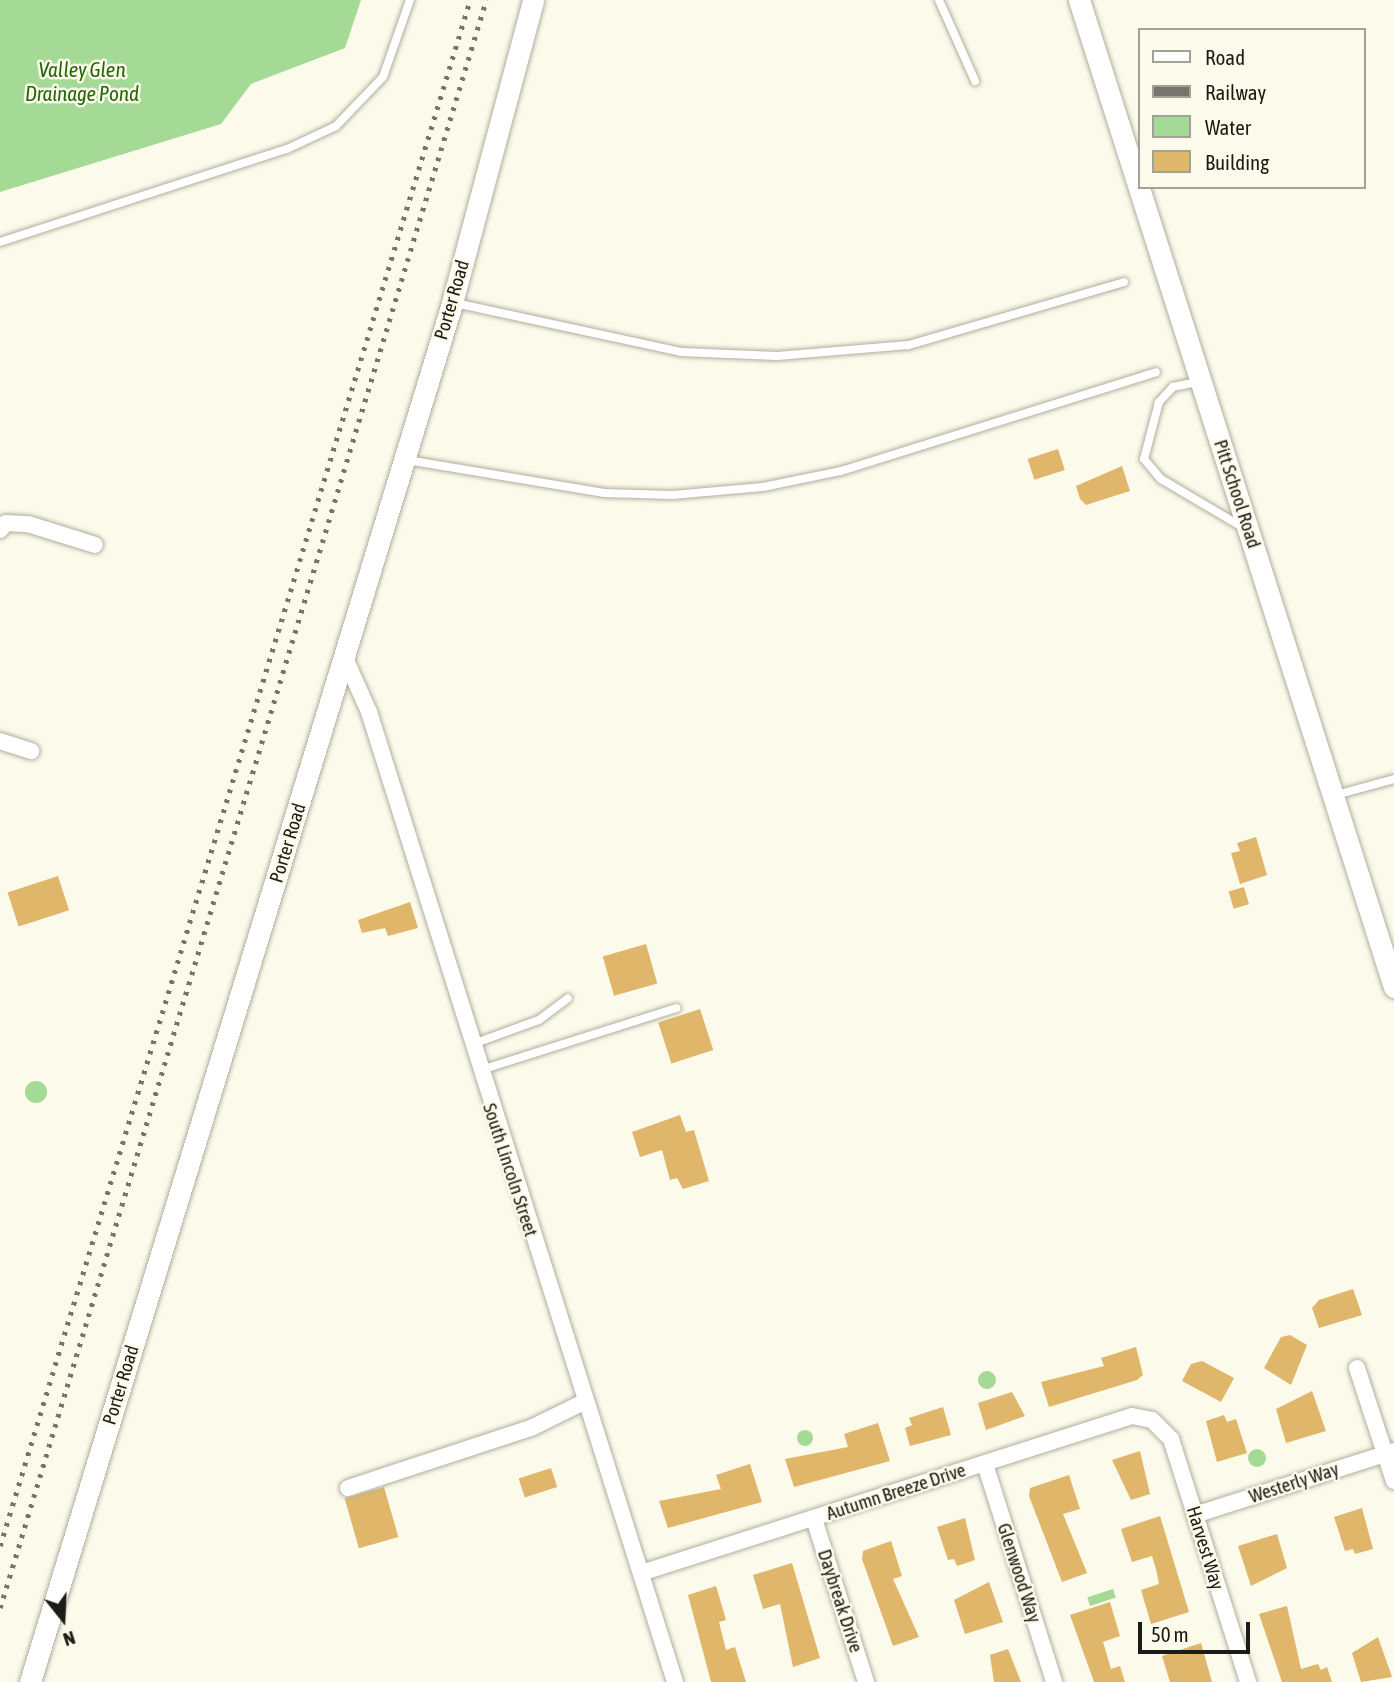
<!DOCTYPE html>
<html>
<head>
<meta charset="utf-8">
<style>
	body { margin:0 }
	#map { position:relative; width:1394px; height:1682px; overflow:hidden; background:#fcfaea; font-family:"Asap Condensed",sans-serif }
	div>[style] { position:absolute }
	.water>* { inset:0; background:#a4d996; transform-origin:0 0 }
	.round { border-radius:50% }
	.building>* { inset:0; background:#dfb66a; transform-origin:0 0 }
	.roads { filter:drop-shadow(0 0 2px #b0ae9e) drop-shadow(0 0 2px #b0ae9e) }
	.service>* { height:8px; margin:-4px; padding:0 4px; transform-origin:4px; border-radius:4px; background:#fff }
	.minor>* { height:16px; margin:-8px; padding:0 8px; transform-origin:8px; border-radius:8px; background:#fff }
	.tertiary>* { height:21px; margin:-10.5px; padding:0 10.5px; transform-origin:10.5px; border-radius:10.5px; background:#fff }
	.rail>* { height:4.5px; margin-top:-2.25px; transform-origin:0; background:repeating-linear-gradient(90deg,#76756b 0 3.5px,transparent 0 10.5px) }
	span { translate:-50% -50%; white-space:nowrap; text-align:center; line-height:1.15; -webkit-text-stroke:5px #fcfaea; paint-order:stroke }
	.street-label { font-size:19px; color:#1c1c16 }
	.water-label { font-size:21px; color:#246609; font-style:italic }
	.legend { position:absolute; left:1138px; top:28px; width:228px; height:161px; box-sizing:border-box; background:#fcfaea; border:2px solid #a2a195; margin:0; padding:9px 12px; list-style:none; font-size:21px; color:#1c1c16 }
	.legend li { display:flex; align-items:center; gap:14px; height:35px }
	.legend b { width:35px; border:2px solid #a2a195 }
	.north { position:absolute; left:28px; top:1584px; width:70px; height:70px; -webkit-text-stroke:5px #fcfaea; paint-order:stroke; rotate:162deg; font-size:19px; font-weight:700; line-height:28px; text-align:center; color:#1c1c16 }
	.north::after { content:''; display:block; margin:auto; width:24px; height:32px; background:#1c1c16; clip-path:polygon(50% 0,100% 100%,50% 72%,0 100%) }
	.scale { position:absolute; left:1138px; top:1622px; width:112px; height:32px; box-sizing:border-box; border:4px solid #1c1c16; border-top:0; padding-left:9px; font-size:21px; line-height:24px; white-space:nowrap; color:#1c1c16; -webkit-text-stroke:5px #fcfaea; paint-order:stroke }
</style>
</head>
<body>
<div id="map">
	<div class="water">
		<div style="clip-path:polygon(0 0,361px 0,345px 48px,251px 84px,221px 124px,0 192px)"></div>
		<div class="round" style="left:25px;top:1081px;width:22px;height:22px"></div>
		<div class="round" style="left:978px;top:1371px;width:18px;height:18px"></div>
		<div class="round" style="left:797px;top:1430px;width:16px;height:16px"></div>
		<div class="round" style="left:1248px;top:1449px;width:18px;height:18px"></div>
		<div style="left:1113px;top:1589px;width:9px;height:27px;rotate:72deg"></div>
	</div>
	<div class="building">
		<div style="left:1058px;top:449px;width:22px;height:32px;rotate:72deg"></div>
		<div style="clip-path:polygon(1122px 466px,1130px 491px,1086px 505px,1080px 499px,1076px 486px)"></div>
		<div style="clip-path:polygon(1256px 837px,1267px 875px,1240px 884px,1231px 853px,1240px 851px,1237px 843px)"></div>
		<div style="left:58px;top:876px;width:36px;height:53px;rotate:72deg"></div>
		<div style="left:1244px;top:887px;width:18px;height:16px;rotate:74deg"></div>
		<div style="clip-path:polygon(410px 902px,418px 928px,388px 936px,385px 928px,362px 933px,358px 920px)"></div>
		<div style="left:646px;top:944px;width:41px;height:45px;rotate:74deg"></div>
		<div style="left:700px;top:1009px;width:43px;height:44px;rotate:72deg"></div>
		<div style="clip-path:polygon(680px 1115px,686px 1132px,694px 1130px,709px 1181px,683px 1189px,677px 1178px,670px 1180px,662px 1150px,640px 1157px,632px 1132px)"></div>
		<div style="clip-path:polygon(1353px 1289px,1362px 1315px,1319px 1328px,1312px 1308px,1319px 1300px)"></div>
		<div style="clip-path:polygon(1290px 1335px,1307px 1345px,1291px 1385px,1264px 1368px,1281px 1337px)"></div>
		<div style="clip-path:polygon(1136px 1347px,1143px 1375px,1137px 1380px,1049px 1407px,1041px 1382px,1104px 1366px,1101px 1358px)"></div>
		<div style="clip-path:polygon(1202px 1361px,1234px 1378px,1221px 1402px,1182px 1381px,1191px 1364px)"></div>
		<div style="clip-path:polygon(1312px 1391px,1326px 1431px,1286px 1443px,1276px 1409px)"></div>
		<div style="clip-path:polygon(1012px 1392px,1025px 1416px,986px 1430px,978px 1403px)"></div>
		<div style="clip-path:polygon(943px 1407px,951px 1435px,910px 1446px,905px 1428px,912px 1425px,909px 1418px)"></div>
		<div style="clip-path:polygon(1224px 1415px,1227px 1422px,1236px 1419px,1247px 1453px,1217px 1462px,1206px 1421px)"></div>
		<div style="clip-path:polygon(878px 1423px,890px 1461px,794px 1487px,785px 1459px,848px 1447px,844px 1434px)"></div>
		<div style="clip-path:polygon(1140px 1451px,1150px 1494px,1131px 1500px,1112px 1460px)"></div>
		<div style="clip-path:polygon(750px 1464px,762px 1502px,668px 1528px,659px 1501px,721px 1489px,716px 1475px)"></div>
		<div style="left:551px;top:1468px;width:20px;height:34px;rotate:72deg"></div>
		<div style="clip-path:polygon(1069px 1475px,1080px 1509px,1063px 1514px,1087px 1573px,1062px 1582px,1029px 1496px,1030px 1488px)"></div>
		<div style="left:384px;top:1487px;width:52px;height:41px;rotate:74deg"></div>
		<div style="clip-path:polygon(1362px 1508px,1373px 1549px,1355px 1554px,1353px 1549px,1345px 1551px,1334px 1517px)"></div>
		<div style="clip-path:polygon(1160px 1516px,1189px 1612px,1151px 1624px,1141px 1590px,1159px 1584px,1156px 1569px,1152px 1556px,1132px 1562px,1121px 1529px)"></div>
		<div style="clip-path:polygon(965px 1518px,975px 1560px,957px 1566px,954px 1559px,948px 1560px,937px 1527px)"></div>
		<div style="clip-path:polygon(1277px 1534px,1287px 1568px,1251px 1586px,1238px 1546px)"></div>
		<div style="clip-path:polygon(891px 1541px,902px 1576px,893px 1579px,919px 1637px,893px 1646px,862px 1559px,863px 1551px)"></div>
		<div style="clip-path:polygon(792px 1563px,820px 1658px,793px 1667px,780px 1604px,763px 1609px,753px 1575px)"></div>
		<div style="clip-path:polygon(989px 1582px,1003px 1622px,965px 1634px,954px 1600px)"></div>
		<div style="clip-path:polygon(716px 1586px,726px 1620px,719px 1622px,726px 1650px,735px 1647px,746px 1682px,711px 1682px,688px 1595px)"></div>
		<div style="clip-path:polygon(1110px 1602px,1120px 1636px,1103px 1642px,1111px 1669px,1120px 1666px,1125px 1682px,1094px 1682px,1070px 1615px)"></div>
		<div style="clip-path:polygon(1287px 1606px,1301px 1669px,1318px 1664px,1321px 1670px,1327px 1667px,1332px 1682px,1282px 1682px,1259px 1614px)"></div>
		<div style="clip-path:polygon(1378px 1637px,1392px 1677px,1361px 1682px,1352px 1653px)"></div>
		<div style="clip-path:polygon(1201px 1643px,1212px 1682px,1170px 1682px,1162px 1656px)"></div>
		<div style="clip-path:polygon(1008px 1649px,1021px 1682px,994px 1682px,990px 1655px)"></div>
	</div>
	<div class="roads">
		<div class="service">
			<div style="left:939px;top:0;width:89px;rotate:66deg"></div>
			<div style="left:0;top:242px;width:302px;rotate:-18deg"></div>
			<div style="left:287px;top:149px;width:54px;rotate:-25.1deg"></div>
			<div style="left:336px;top:126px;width:68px;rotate:-46.2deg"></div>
			<div style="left:383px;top:77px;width:82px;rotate:-70.7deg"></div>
			<div style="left:455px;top:303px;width:231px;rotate:12.2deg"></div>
			<div style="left:681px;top:352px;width:96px;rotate:2.4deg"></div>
			<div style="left:777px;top:356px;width:132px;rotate:-4.8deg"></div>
			<div style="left:909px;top:345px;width:224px;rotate:-16.3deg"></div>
			<div style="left:1198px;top:382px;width:25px;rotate:169deg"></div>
			<div style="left:1173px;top:387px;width:21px;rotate:133deg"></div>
			<div style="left:1159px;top:402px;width:59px;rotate:104.7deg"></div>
			<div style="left:1144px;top:459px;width:26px;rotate:50deg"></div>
			<div style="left:1161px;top:479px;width:96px;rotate:30.6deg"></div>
			<div style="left:407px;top:460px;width:200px;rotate:9.5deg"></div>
			<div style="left:604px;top:493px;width:68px;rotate:1.7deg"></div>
			<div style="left:672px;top:495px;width:91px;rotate:-5deg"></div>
			<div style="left:763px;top:487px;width:80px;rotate:-11.6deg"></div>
			<div style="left:841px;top:471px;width:330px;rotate:-17.4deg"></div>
			<div style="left:1336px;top:795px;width:60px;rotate:-15.4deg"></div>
			<div style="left:473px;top:1044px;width:70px;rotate:-20deg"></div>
			<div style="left:539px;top:1020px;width:36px;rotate:-37deg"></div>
			<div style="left:481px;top:1070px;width:205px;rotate:-17.6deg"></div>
		</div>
		<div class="minor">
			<div style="left:0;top:530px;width:9px;rotate:-49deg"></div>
			<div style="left:6px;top:523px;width:22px;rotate:3deg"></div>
			<div style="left:28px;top:524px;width:70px;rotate:17.4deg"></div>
			<div style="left:345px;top:658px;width:59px;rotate:66deg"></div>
			<div style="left:369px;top:712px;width:1017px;rotate:72.49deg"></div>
			<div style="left:0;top:741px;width:33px;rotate:18deg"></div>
			<div style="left:1357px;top:1368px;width:119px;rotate:71.9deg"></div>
			<div style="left:985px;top:1464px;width:229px;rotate:72.4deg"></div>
			<div style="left:348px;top:1488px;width:195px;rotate:-18.2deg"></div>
			<div style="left:533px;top:1427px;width:57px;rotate:-26.1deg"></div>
			<div style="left:1195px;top:1515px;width:209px;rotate:-17.8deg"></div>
			<div style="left:814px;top:1519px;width:171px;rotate:72.3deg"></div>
			<div style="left:641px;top:1573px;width:515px;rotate:-17.73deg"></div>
			<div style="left:1132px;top:1416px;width:20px;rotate:11deg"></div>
			<div style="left:1152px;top:1420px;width:27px;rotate:45deg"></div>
			<div style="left:1171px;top:1439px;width:255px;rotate:72.4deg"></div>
		</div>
		<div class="tertiary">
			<div style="left:1079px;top:0;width:1036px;rotate:72.3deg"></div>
			<div style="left:30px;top:1682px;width:1442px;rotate:-72.98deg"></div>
			<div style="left:452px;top:303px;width:314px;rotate:-75deg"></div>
		</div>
	</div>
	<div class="rail">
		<div style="left:0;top:1546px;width:1616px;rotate:-73.09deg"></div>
		<div style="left:0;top:1608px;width:1680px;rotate:-73.18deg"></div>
	</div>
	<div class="street-label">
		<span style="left:452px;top:300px;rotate:-74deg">Porter Road</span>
		<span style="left:1237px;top:494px;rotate:72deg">Pitt School Road</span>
		<span style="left:288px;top:843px;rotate:-73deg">Porter Road</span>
		<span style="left:510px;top:1170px;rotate:72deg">South Lincoln Street</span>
		<span style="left:121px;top:1385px;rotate:-73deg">Porter Road</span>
		<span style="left:1294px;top:1483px;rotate:-18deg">Westerly Way</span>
		<span style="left:896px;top:1492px;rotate:-18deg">Autumn Breeze Drive</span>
		<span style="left:1205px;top:1548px;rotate:73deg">Harvest Way</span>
		<span style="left:1019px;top:1573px;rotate:72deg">Glenwood Way</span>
		<span style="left:840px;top:1601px;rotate:72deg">Daybreak Drive</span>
	</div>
	<div class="water-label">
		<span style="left:82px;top:81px">Valley Glen<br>Drainage Pond</span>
	</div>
	<ul class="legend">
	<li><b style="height:9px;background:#fff"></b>Road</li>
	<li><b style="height:9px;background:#76756b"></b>Railway</li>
	<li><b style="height:19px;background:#a4d996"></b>Water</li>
	<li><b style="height:19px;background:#dfb66a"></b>Building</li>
	</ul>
	<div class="north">N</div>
	<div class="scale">50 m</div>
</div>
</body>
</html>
